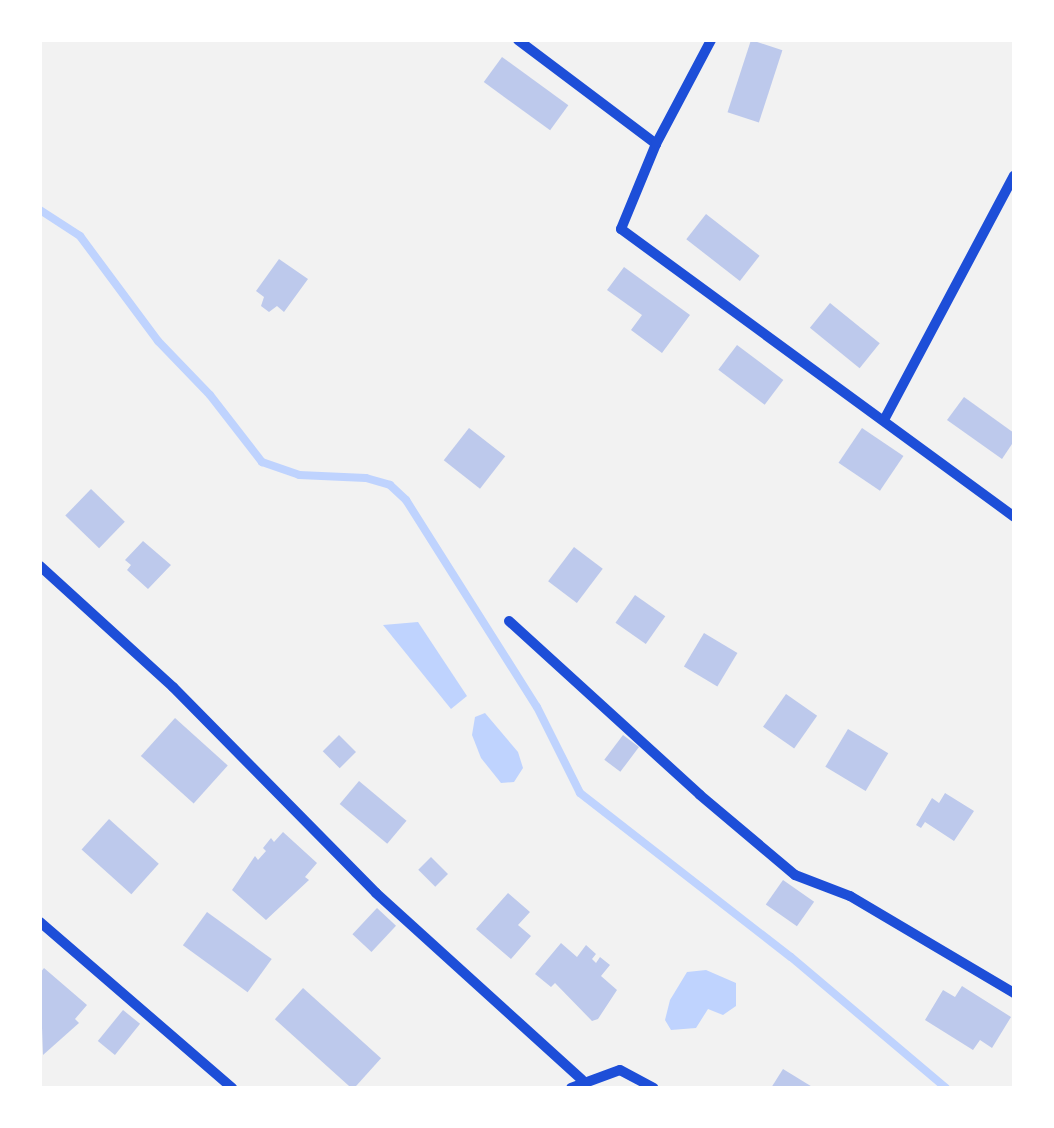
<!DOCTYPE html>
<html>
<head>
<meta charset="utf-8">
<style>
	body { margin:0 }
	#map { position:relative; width:1054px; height:1128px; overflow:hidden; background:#f2f2f2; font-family:Raleway,sans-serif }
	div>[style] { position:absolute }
	.water>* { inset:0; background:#bfd3fe }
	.stream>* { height:8px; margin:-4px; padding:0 4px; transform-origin:4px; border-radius:4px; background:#bfd3fe }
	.building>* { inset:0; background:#bdc9ec; transform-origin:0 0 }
	.minor>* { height:10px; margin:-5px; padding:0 5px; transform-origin:5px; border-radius:5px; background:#1d4ed8 }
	span { translate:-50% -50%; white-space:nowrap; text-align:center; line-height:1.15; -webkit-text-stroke:9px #fff; paint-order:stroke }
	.frame { position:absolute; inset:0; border:42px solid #fff; pointer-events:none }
</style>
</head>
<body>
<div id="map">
	<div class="water">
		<div style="clip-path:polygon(418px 622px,467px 696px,451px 709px,383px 625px)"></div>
		<div style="clip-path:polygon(485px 713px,518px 752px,523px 768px,514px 782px,501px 783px,481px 758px,472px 735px,475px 717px)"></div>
		<div style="clip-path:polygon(706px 970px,736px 983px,736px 1006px,723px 1015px,708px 1009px,696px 1028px,671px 1030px,665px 1020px,670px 1000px,687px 972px)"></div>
	</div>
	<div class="stream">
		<div style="left:40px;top:210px;width:48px;rotate:33deg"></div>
		<div style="left:80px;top:236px;width:131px;rotate:53.4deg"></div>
		<div style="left:158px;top:341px;width:75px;rotate:46.1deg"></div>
		<div style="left:210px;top:395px;width:85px;rotate:52.2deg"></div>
		<div style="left:262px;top:462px;width:39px;rotate:19deg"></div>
		<div style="left:299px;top:475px;width:67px;rotate:2.6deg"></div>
		<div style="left:366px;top:478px;width:25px;rotate:16deg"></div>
		<div style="left:390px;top:485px;width:22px;rotate:43deg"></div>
		<div style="left:406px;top:500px;width:245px;rotate:57.7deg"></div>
		<div style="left:537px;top:707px;width:96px;rotate:63.4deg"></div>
		<div style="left:580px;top:793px;width:267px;rotate:37.9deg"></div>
		<div style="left:791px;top:957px;width:203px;rotate:40.2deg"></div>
	</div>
	<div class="building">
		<div style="left:751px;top:40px;width:33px;height:76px;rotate:18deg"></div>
		<div style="left:502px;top:57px;width:82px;height:31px;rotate:36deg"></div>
		<div style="left:706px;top:214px;width:68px;height:32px;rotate:38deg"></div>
		<div style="clip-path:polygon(279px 259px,308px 279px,284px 312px,277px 306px,269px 312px,261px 306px,264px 297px,256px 291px)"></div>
		<div style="clip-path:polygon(624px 267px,690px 315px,662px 353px,631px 330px,642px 315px,607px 290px)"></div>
		<div style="left:830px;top:303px;width:64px;height:32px;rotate:39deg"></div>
		<div style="left:737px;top:345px;width:58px;height:31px;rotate:37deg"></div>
		<div style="clip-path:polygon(964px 397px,1014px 433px,1014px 441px,1002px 459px,947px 420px)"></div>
		<div style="left:469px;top:428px;width:46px;height:41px;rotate:38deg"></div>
		<div style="left:862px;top:428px;width:50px;height:42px;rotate:34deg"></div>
		<div style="left:91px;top:489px;width:47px;height:37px;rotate:44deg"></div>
		<div style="clip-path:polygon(143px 541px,171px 565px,148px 589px,127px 570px,131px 565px,125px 560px)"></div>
		<div style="left:574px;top:547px;width:36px;height:43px;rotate:37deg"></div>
		<div style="left:635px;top:595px;width:37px;height:34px;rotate:35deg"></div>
		<div style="left:704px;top:633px;width:39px;height:39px;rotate:31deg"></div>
		<div style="left:786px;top:694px;width:38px;height:40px;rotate:35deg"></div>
		<div style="left:175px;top:718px;width:71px;height:51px;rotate:42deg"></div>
		<div style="left:848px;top:729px;width:47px;height:44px;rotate:31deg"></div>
		<div style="left:339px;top:735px;width:24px;height:23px;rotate:45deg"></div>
		<div style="left:623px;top:735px;width:20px;height:31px;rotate:37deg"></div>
		<div style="left:359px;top:781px;width:62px;height:30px;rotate:40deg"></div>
		<div style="clip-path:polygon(945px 793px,974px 811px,954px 841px,925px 822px,921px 828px,916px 825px,932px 798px,939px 803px)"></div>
		<div style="left:109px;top:819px;width:67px;height:41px;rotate:42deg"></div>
		<div style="clip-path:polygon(283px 832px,317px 863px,305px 877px,309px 880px,266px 920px,232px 890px,255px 856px,258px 860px,266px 851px,263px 848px,271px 838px,274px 842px)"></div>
		<div style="left:431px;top:857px;width:24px;height:18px;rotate:45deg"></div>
		<div style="left:783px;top:880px;width:38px;height:30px;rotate:35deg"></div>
		<div style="clip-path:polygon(508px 893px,530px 912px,518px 925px,531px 936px,511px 959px,476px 929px)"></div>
		<div style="left:377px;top:908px;width:26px;height:36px;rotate:43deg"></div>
		<div style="left:207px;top:912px;width:80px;height:41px;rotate:36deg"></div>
		<div style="clip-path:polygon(561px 943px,577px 957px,586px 945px,596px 954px,592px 959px,596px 963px,600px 957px,610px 965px,601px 976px,617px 990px,598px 1019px,592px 1021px,555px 983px,551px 987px,535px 974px)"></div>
		<div style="clip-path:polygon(44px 968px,87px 1005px,75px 1019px,79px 1023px,43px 1055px,40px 973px)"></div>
		<div style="clip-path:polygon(962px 986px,1011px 1017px,992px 1048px,980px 1040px,973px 1050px,925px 1020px,943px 990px,955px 997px)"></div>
		<div style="left:303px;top:988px;width:105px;height:42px;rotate:42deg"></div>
		<div style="left:123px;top:1010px;width:22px;height:40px;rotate:39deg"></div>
		<div style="clip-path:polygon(783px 1069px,814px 1088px,771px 1088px)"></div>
	</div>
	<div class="minor">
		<div style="left:518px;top:40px;width:173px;rotate:37deg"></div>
		<div style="left:656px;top:144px;width:92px;rotate:112.4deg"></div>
		<div style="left:621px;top:229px;width:487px;rotate:36.2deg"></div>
		<div style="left:656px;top:144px;width:118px;rotate:-62.1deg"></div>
		<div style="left:884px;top:420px;width:277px;rotate:-62deg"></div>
		<div style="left:40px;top:566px;width:180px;rotate:42.3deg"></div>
		<div style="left:173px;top:687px;width:289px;rotate:45.4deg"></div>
		<div style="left:376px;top:893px;width:278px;rotate:42.2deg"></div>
		<div style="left:509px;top:621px;width:258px;rotate:42.3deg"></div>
		<div style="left:700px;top:795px;width:124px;rotate:40.1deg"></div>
		<div style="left:795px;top:875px;width:59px;rotate:20.9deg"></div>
		<div style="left:850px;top:896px;width:191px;rotate:30.6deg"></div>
		<div style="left:40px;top:922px;width:254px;rotate:40.8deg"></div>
		<div style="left:571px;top:1088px;width:52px;rotate:-20.2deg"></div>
		<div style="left:620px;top:1070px;width:38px;rotate:28deg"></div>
	</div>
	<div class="frame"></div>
</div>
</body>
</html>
